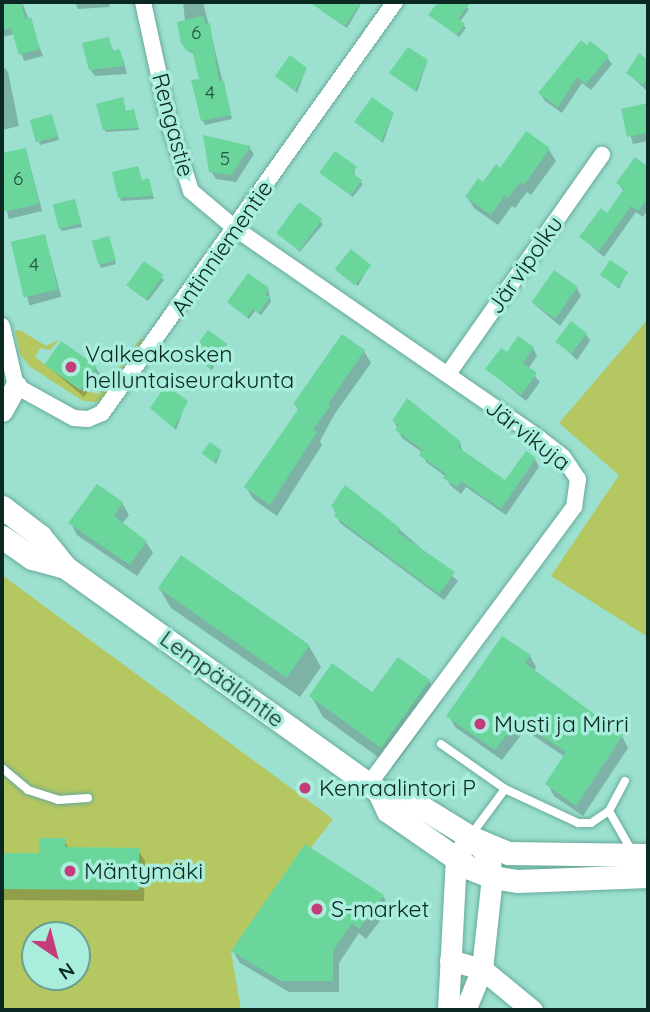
<!DOCTYPE html>
<html>
<head>
<meta charset="utf-8">
<style>
	body { margin:0 }
	#map { position:relative; width:650px; height:1012px; overflow:hidden; background:#9ce0d0; font-family:Quicksand,sans-serif }
	div>[style] { position:absolute }
	.green>* { inset:0; background:#b5c760 }
	.shadow>* { inset:0; background:#0003; transform-origin:0 0 }
	.building>* { inset:0; background:#6bd69b; transform-origin:0 0 }
	.roads { filter:drop-shadow(0 0 2px #67aa9a) drop-shadow(0 0 2px #67aa9a) }
	.service>* { height:8px; margin:-4px; padding:0 4px; transform-origin:4px; border-radius:4px; background:#fff }
	.minor>* { height:16px; margin:-8px; padding:0 8px; transform-origin:8px; border-radius:8px; background:#fff }
	.tertiary>* { height:21px; margin:-10.5px; padding:0 10.5px; transform-origin:10.5px; border-radius:10.5px; background:#fff }
	.secondary>* { height:23px; margin:-11.5px; padding:0 11.5px; transform-origin:11.5px; border-radius:11.5px; background:#fff }
	.dots>* { width:19px; height:19px; translate:-50% -50%; box-sizing:border-box; border:4px solid #a9eedd; border-radius:50% }
	span { translate:-50% -50%; white-space:nowrap; text-align:center; line-height:1.15; -webkit-text-stroke:7px #a9eedd; paint-order:stroke }
	.number-label { font-size:19px; color:#235440 }
	.number-label span { -webkit-text-stroke-width:0 }
	.street-label { font-size:23px; color:#0b2822 }
	.poi-label { font-size:23px; color:#0b2822 }
	.left { translate:0 -50%; text-align:left }
	.frame { position:absolute; inset:0; border:4px solid #0b2822; pointer-events:none }
	.north { position:absolute; left:21px; top:921px; width:70px; height:70px; box-sizing:border-box; background:#a9eedd; border:2px solid #6a9f92; border-radius:50%; rotate:145deg; font-size:19px; font-weight:700; line-height:28px; text-align:center; color:#0b2822 }
	.north::after { content:''; display:block; margin:auto; width:24px; height:32px; background:#c43c78; clip-path:polygon(50% 0,100% 100%,50% 72%,0 100%) }
</style>
</head>
<body>
<div id="map">
	<div class="green">
		<div style="clip-path:polygon(648px 319px,648px 637px,551px 576px,619px 475px,559px 423px)"></div>
		<div style="clip-path:polygon(20px 330px,46px 346px,60px 339px,50px 350px,40px 348px,35px 357px,80px 390px,99px 394px,141px 338px,144px 342px,102px 400px,96px 402px,83px 401px,29px 366px,20px 354px,15px 331px)"></div>
		<div style="clip-path:polygon(evenodd,2px 575px,333px 819px,231px 951px,241px 1010px,2px 1010px,2px 575px,35px 935px,77px 935px,77px 977px,35px 977px,35px 935px)"></div>
	</div>
	<div class="shadow">
		<div style="clip-path:polygon(2px 2px,22px 2px,43px 56px,24px 61px,15px 34px,2px 37px)"></div>
		<div style="clip-path:polygon(75px 2px,109px 2px,110px 7px,78px 9px)"></div>
		<div style="clip-path:polygon(183px 2px,203px 2px,232px 119px,205px 125px,203px 121px,201px 80px,195px 54px,188px 51px)"></div>
		<div style="clip-path:polygon(324px 2px,362px 2px,347px 28px,322px 11px)"></div>
		<div style="clip-path:polygon(440px 2px,461px 2px,469px 9px,460px 22px,466px 28px,459px 37px,430px 15px)"></div>
		<div style="clip-path:polygon(108px 39px,114px 52px,119px 51px,123px 59px,127px 74px,95px 76px,90px 69px)"></div>
		<div style="clip-path:polygon(640px 55px,648px 62px,647px 91px,628px 73px)"></div>
		<div style="clip-path:polygon(607px 57px,612px 64px,591px 90px,582px 83px,562px 113px,545px 101px,540px 93px)"></div>
		<div style="clip-path:polygon(427px 62px,417px 92px,391px 73px)"></div>
		<div style="clip-path:polygon(2px 65px,8px 72px,19px 126px,2px 130px)"></div>
		<div style="clip-path:polygon(306px 69px,297px 93px,277px 76px)"></div>
		<div style="clip-path:polygon(645px 106px,648px 141px,633px 144px,623px 110px)"></div>
		<div style="clip-path:polygon(126px 113px,135px 115px,139px 130px,106px 132px,104px 129px)"></div>
		<div style="clip-path:polygon(393px 114px,383px 143px,356px 122px)"></div>
		<div style="clip-path:polygon(53px 119px,59px 140px,40px 145px,39px 142px)"></div>
		<div style="clip-path:polygon(527px 133px,549px 150px,556px 161px,531px 195px,527px 192px,515px 208px,512px 206px,498px 225px,474px 208px,467px 197px,500px 170px)"></div>
		<div style="clip-path:polygon(249px 147px,254px 154px,236px 182px,216px 179px,211px 171px)"></div>
		<div style="clip-path:polygon(26px 150px,42px 211px,9px 219px,2px 195px,2px 155px)"></div>
		<div style="clip-path:polygon(635px 159px,648px 169px,648px 209px,643px 217px,636px 212px,604px 257px,581px 237px,607px 215px,624px 192px,618px 183px)"></div>
		<div style="clip-path:polygon(355px 168px,354px 176px,363px 184px,353px 197px,321px 173px)"></div>
		<div style="clip-path:polygon(142px 181px,150px 183px,154px 199px,121px 201px,120px 197px)"></div>
		<div style="clip-path:polygon(76px 204px,82px 227px,62px 231px,60px 228px)"></div>
		<div style="left:300px;top:205px;width:30px;height:36px;rotate:40deg"></div>
		<div style="left:45px;top:236px;width:63px;height:33px;rotate:75deg"></div>
		<div style="clip-path:polygon(110px 241px,116px 264px,101px 268px,99px 264px)"></div>
		<div style="clip-path:polygon(144px 263px,164px 280px,148px 301px,130px 288px)"></div>
		<div style="clip-path:polygon(369px 266px,358px 286px,337px 269px)"></div>
		<div style="clip-path:polygon(626px 273px,619px 289px,602px 275px)"></div>
		<div style="clip-path:polygon(577px 288px,581px 296px,560px 326px,533px 303px)"></div>
		<div style="clip-path:polygon(268px 289px,271px 302px,261px 315px,255px 311px,249px 319px,229px 303px)"></div>
		<div style="clip-path:polygon(586px 334px,590px 341px,577px 360px,558px 342px)"></div>
		<div style="clip-path:polygon(225px 345px,212px 370px,192px 355px)"></div>
		<div style="clip-path:polygon(533px 348px,537px 356px,528px 369px,540px 382px,526px 401px,487px 369px,507px 354px)"></div>
		<div style="clip-path:polygon(364px 351px,371px 363px,334px 415px,320px 441px,322px 445px,277px 516px,253px 499px,246px 487px,299px 412px,295px 404px)"></div>
		<div style="clip-path:polygon(46px 365px,95px 367px,100px 374px,84px 397px)"></div>
		<div style="clip-path:polygon(186px 402px,176px 430px,152px 408px)"></div>
		<div style="clip-path:polygon(394px 421px,460px 443px,463px 452px,506px 482px,535px 459px,539px 467px,506px 515px,466px 487px,461px 494px,450px 485px,446px 477px,426px 462px,423px 453px,402px 438px)"></div>
		<div style="clip-path:polygon(221px 452px,216px 464px,203px 453px)"></div>
		<div style="clip-path:polygon(122px 503px,129px 515px,122px 524px,146px 542px,153px 553px,137px 576px,77px 535px,71px 523px)"></div>
		<div style="clip-path:polygon(333px 507px,399px 529px,458px 581px,444px 600px,340px 523px)"></div>
		<div style="clip-path:polygon(159px 588px,309px 646px,321px 667px,300px 697px,171px 608px)"></div>
		<div style="clip-path:polygon(530px 656px,536px 667px,534px 671px,622px 736px,628px 748px,583px 816px,554px 796px,548px 784px,565px 757px,525px 730px,502px 760px,455px 727px,449px 716px)"></div>
		<div style="clip-path:polygon(429px 681px,441px 702px,393px 768px,323px 717px,311px 696px,373px 694px)"></div>
		<div style="clip-path:polygon(64px 840px,69px 849px,138px 850px,145px 861px,144px 901px,2px 900px,2px 854px,41px 855px)"></div>
		<div style="clip-path:polygon(383px 896px,390px 908px,366px 939px,359px 933px,339px 963px,339px 992px,289px 992px,240px 963px,233px 951px)"></div>
	</div>
	<div class="building">
		<div style="clip-path:polygon(2px 2px,21px 2px,25px 19px,31px 17px,40px 49px,19px 55px,11px 28px,2px 30px)"></div>
		<div style="clip-path:polygon(309px 2px,361px 2px,345px 26px)"></div>
		<div style="clip-path:polygon(438px 2px,471px 2px,458px 19px,465px 24px,457px 35px,428px 15px)"></div>
		<div style="clip-path:polygon(204px 16px,205px 24px,210px 23px,219px 82px,224px 81px,231px 115px,201px 121px,191px 80px,199px 79px,192px 50px,187px 51px,181px 43px,177px 22px)"></div>
		<div style="clip-path:polygon(109px 37px,112px 51px,120px 49px,124px 66px,89px 70px,82px 43px)"></div>
		<div style="clip-path:polygon(581px 40px,587px 45px,590px 41px,609px 56px,586px 84px,577px 77px,558px 107px,538px 93px)"></div>
		<div style="clip-path:polygon(408px 47px,428px 60px,415px 91px,389px 73px)"></div>
		<div style="clip-path:polygon(639px 53px,648px 60px,648px 77px,643px 85px,626px 73px)"></div>
		<div style="clip-path:polygon(290px 55px,307px 68px,295px 91px,275px 76px)"></div>
		<div style="clip-path:polygon(123px 97px,126px 111px,134px 109px,138px 128px,103px 130px,96px 104px)"></div>
		<div style="clip-path:polygon(372px 97px,394px 113px,381px 141px,354px 122px)"></div>
		<div style="clip-path:polygon(648px 103px,648px 133px,627px 137px,621px 109px)"></div>
		<div style="left:52px;top:114px;width:23px;height:23px;rotate:75deg"></div>
		<div style="clip-path:polygon(526px 131px,550px 148px,524px 185px,520px 182px,508px 198px,505px 195px,491px 215px,465px 197px,478px 178px,483px 182px,496px 164px,500px 168px)"></div>
		<div style="clip-path:polygon(203px 135px,251px 146px,231px 175px,209px 172px)"></div>
		<div style="clip-path:polygon(26px 148px,39px 204px,3px 212px,2px 153px)"></div>
		<div style="clip-path:polygon(335px 151px,357px 167px,352px 173px,362px 180px,351px 195px,319px 173px)"></div>
		<div style="clip-path:polygon(635px 157px,648px 167px,648px 197px,638px 211px,631px 206px,599px 251px,579px 237px,601px 208px,607px 213px,624px 189px,616px 183px)"></div>
		<div style="clip-path:polygon(138px 166px,142px 180px,149px 178px,153px 196px,118px 198px,112px 172px)"></div>
		<div style="left:75px;top:199px;width:25px;height:23px;rotate:76deg"></div>
		<div style="left:299px;top:202px;width:29px;height:39px;rotate:36deg"></div>
		<div style="left:45px;top:234px;width:57px;height:35px;rotate:77deg"></div>
		<div style="left:109px;top:236px;width:25px;height:18px;rotate:74deg"></div>
		<div style="left:351px;top:249px;width:26px;height:26px;rotate:39deg"></div>
		<div style="left:610px;top:260px;width:22px;height:18px;rotate:34deg"></div>
		<div style="left:144px;top:261px;width:24px;height:30px;rotate:36deg"></div>
		<div style="left:554px;top:270px;width:29px;height:39px;rotate:35deg"></div>
		<div style="clip-path:polygon(248px 273px,269px 288px,265px 294px,270px 297px,259px 313px,253px 309px,247px 317px,227px 302px)"></div>
		<div style="left:571px;top:321px;width:20px;height:26px;rotate:37deg"></div>
		<div style="left:208px;top:330px;width:24px;height:30px;rotate:36deg"></div>
		<div style="clip-path:polygon(342px 334px,365px 350px,328px 404px,330px 406px,313px 430px,317px 432px,270px 505px,244px 487px,299px 408px,293px 404px)"></div>
		<div style="clip-path:polygon(518px 336px,534px 347px,523px 363px,537px 373px,521px 395px,485px 369px,501px 348px,507px 352px)"></div>
		<div style="left:61px;top:341px;width:44px;height:29px;rotate:35deg"></div>
		<div style="clip-path:polygon(166px 385px,188px 401px,174px 428px,150px 408px)"></div>
		<div style="clip-path:polygon(407px 398px,461px 442px,458px 447px,505px 480px,526px 451px,536px 458px,501px 509px,461px 481px,457px 487px,443px 478px,446px 474px,419px 455px,423px 450px,395px 430px,399px 425px,392px 421px)"></div>
		<div style="left:210px;top:442px;width:15px;height:14px;rotate:37deg"></div>
		<div style="clip-path:polygon(97px 484px,123px 502px,114px 516px,147px 541px,130px 565px,68px 523px)"></div>
		<div style="clip-path:polygon(345px 485px,400px 528px,397px 532px,455px 572px,439px 594px,334px 516px,337px 511px,331px 506px)"></div>
		<div style="left:181px;top:555px;width:157px;height:40px;rotate:35deg"></div>
		<div style="clip-path:polygon(502px 636px,531px 655px,525px 663px,623px 735px,576px 806px,545px 784px,566px 752px,518px 720px,495px 750px,446px 716px)"></div>
		<div style="clip-path:polygon(398px 657px,430px 680px,381px 748px,309px 696px,332px 663px,372px 692px)"></div>
		<div style="clip-path:polygon(39px 838px,65px 838px,65px 847px,139px 848px,139px 890px,2px 889px,2px 853px,39px 853px)"></div>
		<div style="clip-path:polygon(305px 844px,384px 895px,359px 929px,352px 923px,333px 951px,333px 981px,281px 981px,231px 951px)"></div>
	</div>
	<div class="roads">
		<div class="service">
			<div style="left:441px;top:744px;width:78px;rotate:35.1deg"></div>
			<div style="left:505px;top:789px;width:81px;rotate:25deg"></div>
			<div style="left:578px;top:823px;width:13px"></div>
			<div style="left:591px;top:823px;width:22px;rotate:-34deg"></div>
			<div style="left:609px;top:811px;width:34px;rotate:-62deg"></div>
			<div style="left:2px;top:768px;width:34px;rotate:40deg"></div>
			<div style="left:28px;top:790px;width:32px;rotate:18deg"></div>
			<div style="left:58px;top:800px;width:30px;rotate:-4deg"></div>
			<div style="left:609px;top:811px;width:48px;rotate:60.3deg"></div>
			<div style="left:471px;top:835px;width:57px;rotate:-53.5deg"></div>
		</div>
		<div class="minor">
			<div style="left:143px;top:2px;width:127px;rotate:77.7deg"></div>
			<div style="left:170px;top:126px;width:68px;rotate:72.1deg"></div>
			<div style="left:191px;top:191px;width:59px;rotate:40.2deg"></div>
			<div style="left:236px;top:229px;width:369px;rotate:34.6deg"></div>
			<div style="left:540px;top:439px;width:29px;rotate:38deg"></div>
			<div style="left:563px;top:457px;width:27px;rotate:56deg"></div>
			<div style="left:578px;top:479px;width:28px;rotate:98deg"></div>
			<div style="left:574px;top:507px;width:345px;rotate:126.5deg"></div>
			<div style="left:2px;top:326px;width:62px;rotate:76.9deg"></div>
			<div style="left:16px;top:386px;width:66px;rotate:28.9deg"></div>
			<div style="left:74px;top:418px;width:14px;rotate:4deg"></div>
			<div style="left:88px;top:419px;width:15px;rotate:-23deg"></div>
			<div style="left:102px;top:413px;width:505px;rotate:-54.52deg"></div>
			<div style="left:448px;top:374px;width:268px;rotate:-54.9deg"></div>
		</div>
		<div class="tertiary">
			<div style="left:2px;top:411px;width:29px;rotate:-61deg"></div>
			<div style="left:450px;top:960px;width:33px;rotate:16deg"></div>
			<div style="left:482px;top:969px;width:65px;rotate:39.4deg"></div>
			<div style="left:448px;top:1010px;width:152px;rotate:-87deg"></div>
			<div style="left:456px;top:858px;width:25px;rotate:-56deg"></div>
			<div style="left:470px;top:837px;width:28px;rotate:46deg"></div>
			<div style="left:489px;top:857px;width:20px;rotate:81deg"></div>
			<div style="left:492px;top:877px;width:93px;rotate:96.2deg"></div>
			<div style="left:482px;top:969px;width:44px;rotate:112.5deg"></div>
		</div>
		<div class="secondary">
			<div style="left:2px;top:507px;width:48px;rotate:37.3deg"></div>
			<div style="left:40px;top:536px;width:40px;rotate:51deg"></div>
			<div style="left:65px;top:567px;width:386px;rotate:35.6deg"></div>
			<div style="left:379px;top:792px;width:23px;rotate:7deg"></div>
			<div style="left:402px;top:795px;width:80px;rotate:31.7deg"></div>
			<div style="left:470px;top:837px;width:41px;rotate:22.8deg"></div>
			<div style="left:508px;top:853px;width:140px;rotate:0.8deg"></div>
			<div style="left:2px;top:537px;width:37px;rotate:35deg"></div>
			<div style="left:32px;top:558px;width:34px;rotate:15deg"></div>
			<div style="left:379px;top:792px;width:21px;rotate:65deg"></div>
			<div style="left:388px;top:811px;width:100px;rotate:34.8deg"></div>
			<div style="left:470px;top:868px;width:24px;rotate:22deg"></div>
			<div style="left:492px;top:877px;width:26px;rotate:9deg"></div>
			<div style="left:518px;top:881px;width:130px;rotate:-2.2deg"></div>
		</div>
	</div>
	<div class="dots">
		<div style="left:71px;top:367px;background:#c43c78"></div>
		<div style="left:480px;top:724px;background:#c43c78"></div>
		<div style="left:305px;top:788px;background:#c43c78"></div>
		<div style="left:70px;top:871px;background:#c43c78"></div>
		<div style="left:317px;top:909px;background:#c43c78"></div>
	</div>
	<div class="number-label">
		<span style="left:196px;top:33px">6</span>
		<span style="left:210px;top:93px">4</span>
		<span style="left:225px;top:159px">5</span>
		<span style="left:18px;top:179px">6</span>
		<span style="left:34px;top:265px">4</span>
	</div>
	<div class="street-label">
		<span style="left:173px;top:125px;rotate:75deg">Rengastie</span>
		<span style="left:222px;top:248px;rotate:-55deg">Antinniementie</span>
		<span style="left:525px;top:265px;rotate:-55deg">Järvipolku</span>
		<span style="left:528px;top:435px;rotate:38deg">Järvikuja</span>
		<span style="left:222px;top:679px;rotate:36deg">Lempääläntie</span>
	</div>
	<div class="poi-label">
		<span class="left" style="left:85px;top:367px">Valkeakosken<br>helluntaiseurakunta</span>
		<span class="left" style="left:494px;top:724px">Musti ja Mirri</span>
		<span class="left" style="left:319px;top:788px">Kenraalintori P</span>
		<span class="left" style="left:84px;top:871px">Mäntymäki</span>
		<span class="left" style="left:331px;top:909px">S-market</span>
	</div>
	<div class="frame"></div>
	<div class="north">N</div>
</div>
</body>
</html>
